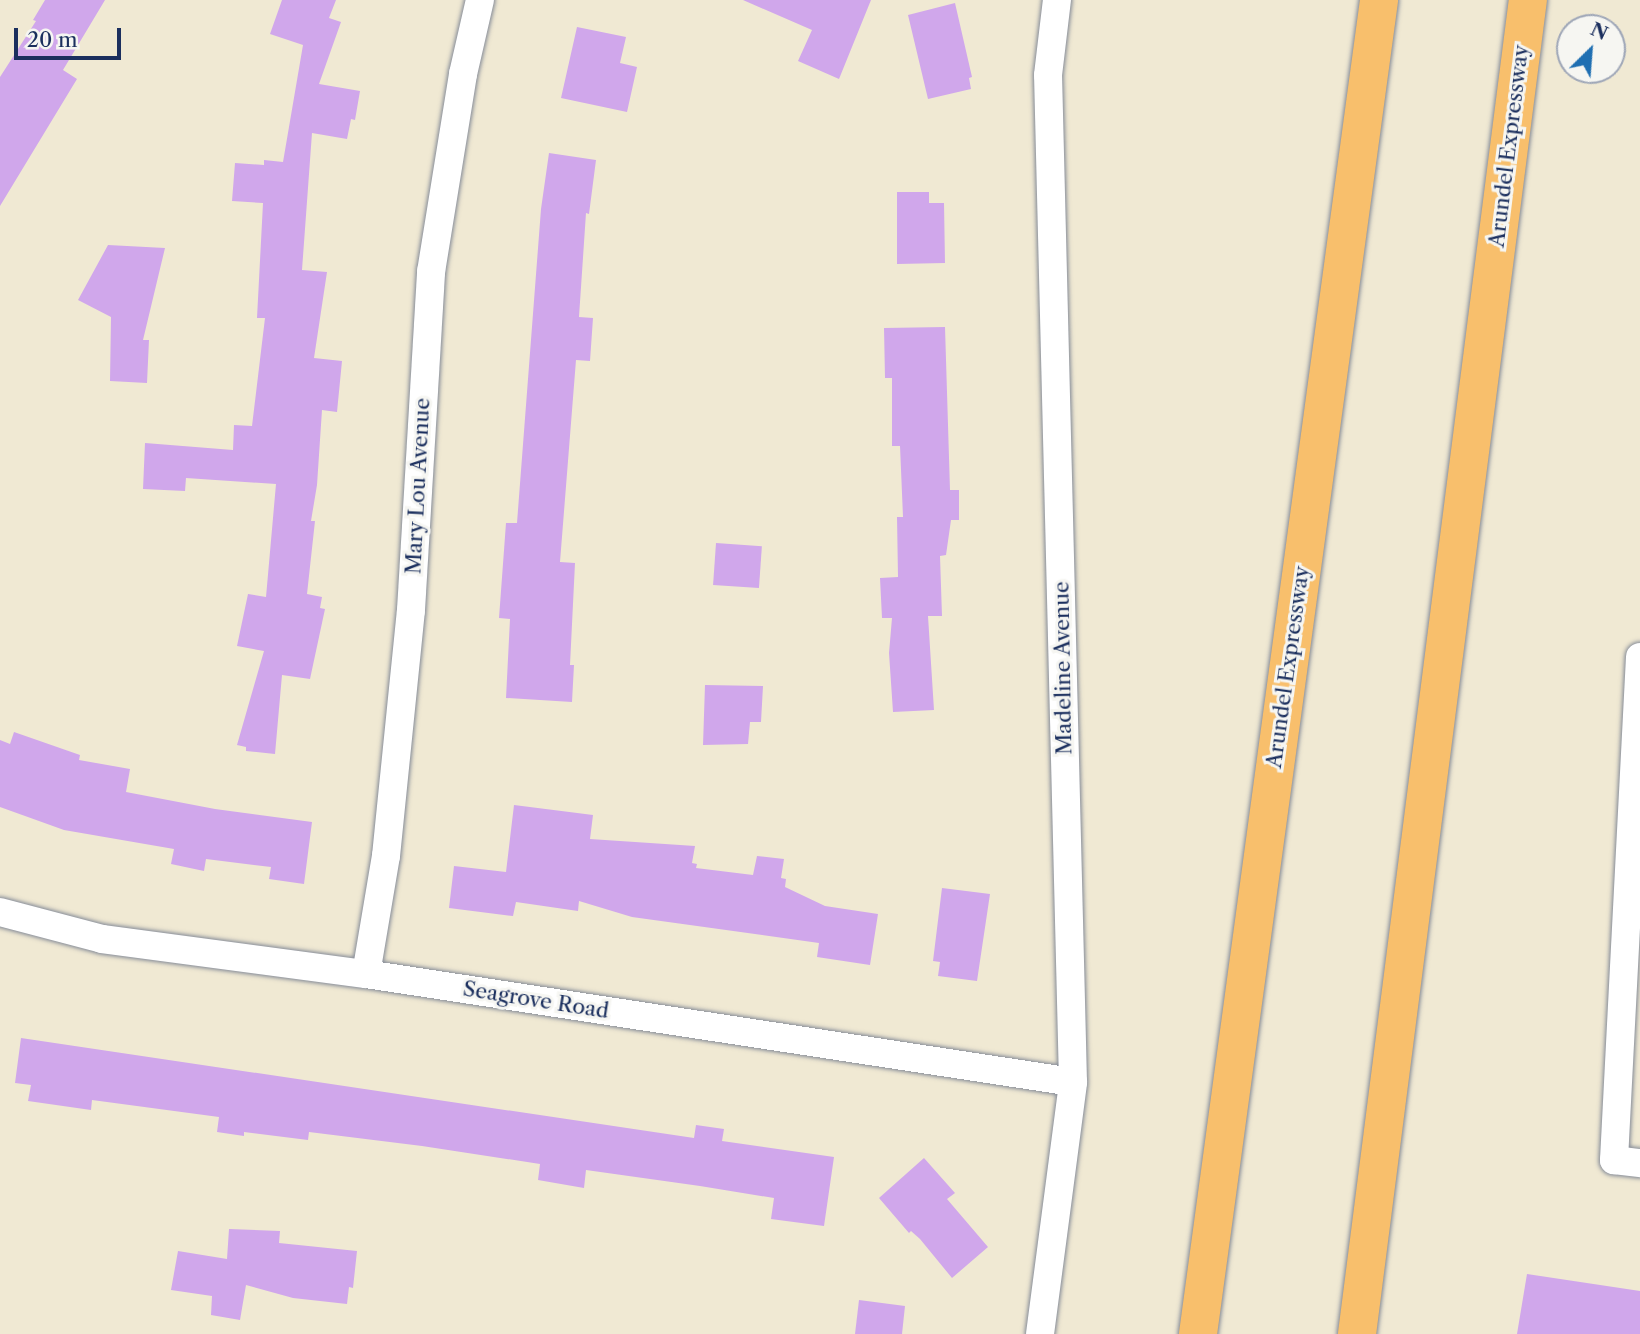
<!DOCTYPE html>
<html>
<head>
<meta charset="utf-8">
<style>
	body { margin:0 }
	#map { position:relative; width:1640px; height:1334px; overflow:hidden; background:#f0e9d3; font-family:"Libre Caslon Text",serif }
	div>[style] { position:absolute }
	.building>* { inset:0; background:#d0a7eb; transform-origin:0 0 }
	.roads { filter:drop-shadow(0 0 2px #868c98) drop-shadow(0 0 2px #868c98) }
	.minor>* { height:28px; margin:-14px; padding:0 14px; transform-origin:14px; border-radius:14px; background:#fff }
	.motorway>* { height:38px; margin:-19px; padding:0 19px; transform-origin:19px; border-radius:19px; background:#f8bf6c }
	span { translate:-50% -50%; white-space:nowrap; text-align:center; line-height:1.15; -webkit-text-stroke:6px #f6f6f2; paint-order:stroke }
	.street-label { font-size:21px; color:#1b2f5e }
	.north { position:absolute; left:1556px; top:14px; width:70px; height:70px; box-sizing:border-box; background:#f6f6f2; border:2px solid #9ea6b7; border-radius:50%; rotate:25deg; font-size:19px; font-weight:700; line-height:28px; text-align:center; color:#1b2f5e }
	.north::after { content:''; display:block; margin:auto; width:24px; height:32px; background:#1f6fb2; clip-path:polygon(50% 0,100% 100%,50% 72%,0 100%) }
	.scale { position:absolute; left:14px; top:28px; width:107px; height:32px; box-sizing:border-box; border:4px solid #1b2f5e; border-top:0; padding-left:9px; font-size:21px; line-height:24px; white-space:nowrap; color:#1b2f5e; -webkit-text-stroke:5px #f6f6f2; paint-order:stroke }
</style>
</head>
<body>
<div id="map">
	<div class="building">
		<div style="clip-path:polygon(45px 0,105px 0,63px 70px,77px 79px,0 206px,0 77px,36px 21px,33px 20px)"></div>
		<div style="clip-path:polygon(282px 0,336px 0,329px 18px,341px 22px,319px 84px,360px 91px,355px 120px,351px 119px,347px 139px,312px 133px,302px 270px,327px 272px,314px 358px,342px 361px,337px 412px,322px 410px,317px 485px,311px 521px,315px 521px,307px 594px,322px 597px,320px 608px,325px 609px,310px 679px,282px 675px,275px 754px,246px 751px,246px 747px,237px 745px,264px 651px,237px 646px,248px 594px,266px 597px,276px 484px,186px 478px,185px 491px,143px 489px,145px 443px,233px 450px,234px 425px,252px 426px,265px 318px,257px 318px,263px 203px,232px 201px,235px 163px,264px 165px,264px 160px,283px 162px,303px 45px,270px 34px)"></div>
		<div style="clip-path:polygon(743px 0,871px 0,839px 79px,798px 61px,812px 30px)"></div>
		<div style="clip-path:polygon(955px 3px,972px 77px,969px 78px,971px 89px,928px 99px,908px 15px)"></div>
		<div style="clip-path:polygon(577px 27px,626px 37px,620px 63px,637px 67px,627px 112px,561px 98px)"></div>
		<div style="clip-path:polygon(549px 153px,596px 160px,589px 214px,586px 213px,579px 317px,593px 318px,590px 361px,576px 360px,560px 562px,575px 563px,570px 665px,574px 665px,572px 702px,506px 698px,510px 619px,499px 618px,506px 523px,517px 523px,541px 209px)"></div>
		<div style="clip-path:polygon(897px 192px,929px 192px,929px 203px,944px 203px,945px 263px,897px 264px)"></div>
		<div style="clip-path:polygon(108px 245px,165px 248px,143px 340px,149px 340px,147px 383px,110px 381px,111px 317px,78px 300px)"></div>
		<div style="clip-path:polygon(945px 327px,950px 490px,959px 490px,959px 520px,951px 520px,946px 555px,940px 556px,942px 616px,928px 616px,934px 710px,893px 712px,889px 653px,892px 618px,882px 618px,880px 578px,898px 577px,897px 517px,903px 517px,900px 446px,892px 446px,892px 378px,885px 378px,884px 328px)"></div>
		<div style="left:716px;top:543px;width:46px;height:42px;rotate:4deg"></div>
		<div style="clip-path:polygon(705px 685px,763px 686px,761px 722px,750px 722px,748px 744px,703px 745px)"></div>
		<div style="clip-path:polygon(14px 732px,80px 755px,79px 760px,130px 769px,126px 792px,215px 809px,312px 822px,304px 884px,269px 879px,271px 867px,206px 859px,204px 871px,171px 864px,174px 849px,64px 830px,0 807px,0 740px,10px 744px)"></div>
		<div style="clip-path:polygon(514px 805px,593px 815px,590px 839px,695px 846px,692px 863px,697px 864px,696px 868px,753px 875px,757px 856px,784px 859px,781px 878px,786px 879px,785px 887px,825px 906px,878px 914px,870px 965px,817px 957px,819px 943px,632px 917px,579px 901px,578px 911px,516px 902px,513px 916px,449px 908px,454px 866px,506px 872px)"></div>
		<div style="clip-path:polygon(942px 888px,990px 894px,977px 981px,938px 976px,940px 962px,933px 961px)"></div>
		<div style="clip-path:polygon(21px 1038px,694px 1138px,696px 1125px,724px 1129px,722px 1141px,834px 1157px,824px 1226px,771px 1219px,774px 1198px,700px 1186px,586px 1170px,584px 1188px,538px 1180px,540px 1164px,422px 1146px,309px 1132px,308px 1140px,244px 1132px,244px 1136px,217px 1132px,219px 1117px,92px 1100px,91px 1110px,28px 1101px,31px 1085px,15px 1083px)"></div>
		<div style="clip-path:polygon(924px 1158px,955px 1193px,947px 1199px,988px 1247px,952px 1278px,920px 1239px,911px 1231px,909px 1233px,879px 1198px)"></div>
		<div style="clip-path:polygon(229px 1229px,280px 1231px,279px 1243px,357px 1251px,353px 1288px,349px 1287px,347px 1304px,293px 1298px,246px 1285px,240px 1320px,211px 1315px,212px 1296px,171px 1290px,178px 1251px,227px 1259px)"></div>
		<div style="clip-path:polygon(1527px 1274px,1640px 1291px,1640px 1334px,1517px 1334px)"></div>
		<div style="clip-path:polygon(859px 1300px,905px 1306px,902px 1334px,855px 1334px)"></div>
	</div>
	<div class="roads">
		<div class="minor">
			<div style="left:1640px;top:657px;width:504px;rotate:92.96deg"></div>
			<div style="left:1614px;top:1160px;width:26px;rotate:7deg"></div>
			<div style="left:0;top:912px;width:106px;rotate:14.8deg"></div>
			<div style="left:102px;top:939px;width:266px;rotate:7.6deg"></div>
			<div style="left:366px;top:974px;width:715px;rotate:8.69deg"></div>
			<div style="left:366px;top:974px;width:120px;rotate:-80.4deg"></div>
			<div style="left:386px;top:856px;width:247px;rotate:-84.2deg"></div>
			<div style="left:411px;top:610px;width:339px;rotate:-86.6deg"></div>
			<div style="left:431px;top:272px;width:201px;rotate:-80.8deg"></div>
			<div style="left:463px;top:74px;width:76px;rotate:-77.1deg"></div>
			<div style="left:1040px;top:1334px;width:254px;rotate:-82.5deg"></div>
			<div style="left:1073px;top:1082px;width:1007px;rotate:-91.42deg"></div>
			<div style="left:1048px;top:75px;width:76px;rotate:-83.2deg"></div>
		</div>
		<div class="motorway">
			<div style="left:1198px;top:1334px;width:1346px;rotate:-82.27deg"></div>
			<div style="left:1357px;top:1334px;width:1345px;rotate:-82.7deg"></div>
		</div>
	</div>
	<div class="street-label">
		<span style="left:1509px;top:146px;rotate:-83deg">Arundel Expressway</span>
		<span style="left:418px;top:486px;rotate:-87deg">Mary Lou Avenue</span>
		<span style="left:1288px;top:667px;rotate:-82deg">Arundel Expressway</span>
		<span style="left:1063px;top:668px;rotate:-91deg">Madeline Avenue</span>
		<span style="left:536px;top:1000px;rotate:9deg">Seagrove Road</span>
	</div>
	<div class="north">N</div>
	<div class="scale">20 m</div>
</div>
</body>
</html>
